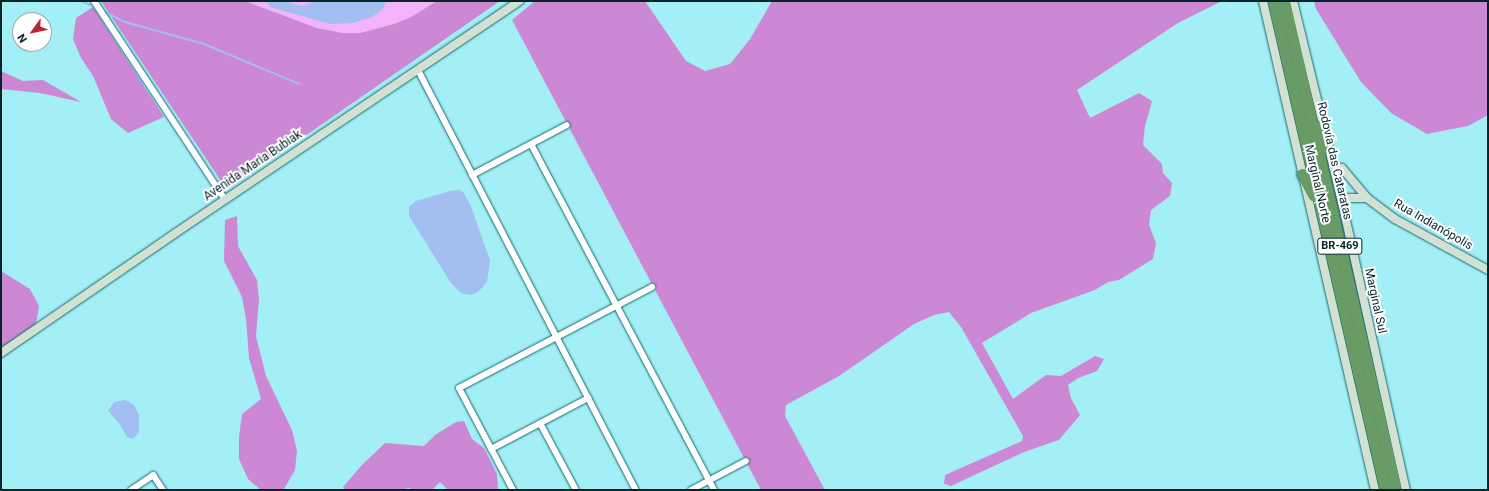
<!DOCTYPE html>
<html>
<head>
<meta charset="utf-8">
<style>
	body { margin:0 }
	#map { position:relative; width:1489px; height:491px; overflow:hidden; background:#a4eff6; font-family:Roboto,sans-serif }
	div>[style] { position:absolute }
	.green>* { inset:0; background:#f3b3fa }
	.forest>* { inset:0; background:#cc88d4 }
	.water>* { inset:0; background:#a3bef1 }
	.stream>* { height:2px; margin:-1px; padding:0 1px; transform-origin:1px; border-radius:1px; background:#a3bef1 }
	.roads { filter:drop-shadow(0 0 1px #16686f) drop-shadow(0 0 1px #16686f) }
	.street>* { height:6px; margin:-3px; padding:0 3px; transform-origin:3px; border-radius:3px; background:#fff }
	.secondary>* { height:8px; margin:-4px; padding:0 4px; transform-origin:4px; border-radius:4px; background:#d2e1d1 }
	.highway>* { height:11px; margin:-5.5px; padding:0 5.5px; transform-origin:5.5px; border-radius:5.5px; background:#689b65 }
	span { translate:-50% -50%; white-space:nowrap; text-align:center; line-height:1.15; -webkit-text-stroke:4px #fff; paint-order:stroke }
	.shield-label span { padding:1px 3px; background:#fff; border:1px solid; border-radius:3px; -webkit-text-stroke-width:0 }
	.shield-label { font-size:11px; color:#042527; font-weight:700 }
	.street-label { font-size:12px; color:#042527 }
	.frame { position:absolute; inset:0; border:2px solid #042527; pointer-events:none }
	.north { position:absolute; left:12px; top:12px; width:40px; height:40px; box-sizing:border-box; background:#fff; border:1px solid #9ba8a9; border-radius:50%; rotate:237deg; font-size:11px; font-weight:700; line-height:16px; text-align:center; color:#042527 }
	.north::after { content:''; display:block; margin:auto; width:14px; height:18px; background:#b82731; clip-path:polygon(50% 0,100% 100%,50% 72%,0 100%) }
</style>
</head>
<body>
<div id="map">
	<div class="green">
		<div style="clip-path:polygon(245px 1px,437px 1px,411px 17px,394px 24px,360px 33px,343px 33px,317px 28px)"></div>
	</div>
	<div class="forest">
		<div style="clip-path:polygon(101px 1px,245px 1px,317px 28px,343px 33px,360px 33px,394px 24px,411px 17px,437px 1px,500px 1px,227px 190px)"></div>
		<div style="clip-path:polygon(535px 1px,645px 1px,686px 61px,705px 71px,730px 64px,750px 39px,772px 1px,1222px 1px,1178px 23px,1077px 90px,1090px 118px,1139px 93px,1152px 101px,1145px 126px,1143px 145px,1162px 164px,1163px 173px,1172px 183px,1170px 196px,1151px 210px,1149px 225px,1156px 243px,1153px 259px,1119px 280px,1108px 282px,1095px 290px,1031px 313px,982px 343px,1013px 399px,1046px 375px,1061px 376px,1095px 356px,1104px 359px,1097px 371px,1078px 378px,1068px 385px,1071px 398px,1080px 415px,1059px 440px,1024px 452px,951px 486px,944px 484px,945px 475px,1022px 441px,1023px 436px,961px 327px,949px 312px,934px 315px,914px 324px,839px 376px,786px 405px,785px 416px,825px 490px,761px 490px,512px 20px)"></div>
		<div style="clip-path:polygon(1314px 1px,1488px 1px,1488px 115px,1468px 126px,1427px 134px,1391px 113px,1361px 82px,1316px 9px)"></div>
		<div style="clip-path:polygon(93px 7px,164px 117px,128px 133px,111px 119px,93px 76px,81px 58px,73px 39px,76px 18px)"></div>
		<div style="clip-path:polygon(1px 71px,23px 81px,43px 80px,81px 102px,40px 93px,1px 89px)"></div>
		<div style="clip-path:polygon(237px 216px,238px 246px,257px 280px,259px 299px,256px 336px,266px 376px,292px 430px,297px 451px,295px 470px,284px 489px,280px 490px,261px 490px,248px 479px,239px 459px,239px 437px,242px 414px,261px 399px,249px 358px,246px 319px,242px 297px,224px 261px,225px 220px)"></div>
		<div style="clip-path:polygon(1px 271px,30px 289px,39px 306px,35px 329px,1px 353px)"></div>
		<div style="clip-path:polygon(464px 421px,472px 439px,484px 448px,497px 474px,498px 490px,448px 490px,440px 482px,432px 490px,412px 490px,409px 488px,400px 490px,345px 490px,343px 487px,361px 466px,385px 443px,424px 446px,435px 435px,456px 422px)"></div>
	</div>
	<div class="water">
		<div style="clip-path:polygon(266px 1px,288px 1px,292px 4px,303px 6px,314px 1px,386px 1px,383px 9px,372px 17px,353px 23px,330px 24px,270px 7px)"></div>
		<div style="clip-path:polygon(459px 190px,463px 192px,470px 204px,490px 260px,487px 282px,478px 292px,470px 295px,461px 293px,451px 283px,409px 216px,409px 207px,416px 201px,450px 191px)"></div>
		<div style="clip-path:polygon(125px 400px,134px 405px,139px 415px,139px 432px,133px 439px,127px 437px,119px 423px,108px 411px,114px 402px)"></div>
	</div>
	<div class="stream">
		<div style="left:82px;top:1px;width:9px;rotate:27deg"></div>
		<div style="left:105px;top:12px;width:22px;rotate:27deg"></div>
		<div style="left:125px;top:22px;width:82px;rotate:15.6deg"></div>
		<div style="left:204px;top:44px;width:103px;rotate:22.8deg"></div>
	</div>
	<div class="roads">
		<div class="street">
			<div style="left:94px;top:1px;width:238px;rotate:56.6deg"></div>
			<div style="left:418px;top:70px;width:473px;rotate:62.6deg"></div>
			<div style="left:531px;top:144px;width:391px;rotate:62.1deg"></div>
			<div style="left:472px;top:175px;width:107px;rotate:-27.8deg"></div>
			<div style="left:540px;top:423px;width:76px;rotate:61.8deg"></div>
			<div style="left:491px;top:449px;width:110px;rotate:-27.7deg"></div>
			<div style="left:131px;top:490px;width:27px;rotate:-34deg"></div>
			<div style="left:153px;top:475px;width:18px;rotate:56deg"></div>
			<div style="left:513px;top:490px;width:115px;rotate:-117.9deg"></div>
			<div style="left:459px;top:388px;width:218px;rotate:-27.6deg"></div>
			<div style="left:691px;top:490px;width:62px;rotate:-27.8deg"></div>
		</div>
		<div class="secondary">
			<div style="left:1263px;top:1px;width:502px;rotate:77.1deg"></div>
			<div style="left:1293px;top:1px;width:207px;rotate:76.3deg"></div>
			<div style="left:1342px;top:202px;width:295px;rotate:77.5deg"></div>
			<div style="left:1333px;top:166px;width:9px;rotate:13deg"></div>
			<div style="left:1342px;top:168px;width:39px;rotate:50deg"></div>
			<div style="left:1367px;top:198px;width:35px;rotate:37deg"></div>
			<div style="left:1395px;top:219px;width:106px;rotate:28.7deg"></div>
			<div style="left:1342px;top:202px;width:7px;rotate:-34deg"></div>
			<div style="left:1348px;top:198px;width:19px"></div>
			<div style="left:1px;top:353px;width:210px;rotate:-34.5deg"></div>
			<div style="left:174px;top:234px;width:417px;rotate:-34deg"></div>
		</div>
		<div class="highway">
			<div style="left:1273px;top:1px;width:502px;rotate:77.1deg"></div>
			<div style="left:1284px;top:1px;width:502px;rotate:77.1deg"></div>
			<div style="left:1322px;top:149px;width:26px;rotate:-88deg"></div>
			<div style="left:1302px;top:174px;width:24px;rotate:62deg"></div>
		</div>
	</div>
	<div class="shield-label">
		<span style="left:1340px;top:246px">BR-469</span>
	</div>
	<div class="street-label">
		<span style="left:1334px;top:161px;rotate:77deg">Rodovía das Cataratas</span>
		<span style="left:253px;top:166px;rotate:-34deg">Avenida Maria Bubiak</span>
		<span style="left:1317px;top:184px;rotate:77deg">Marginal Norte</span>
		<span style="left:1433px;top:225px;rotate:30deg">Rua Indianópolis</span>
		<span style="left:1375px;top:301px;rotate:78deg">Marginal Sul</span>
	</div>
	<div class="frame"></div>
	<div class="north">N</div>
</div>
</body>
</html>
